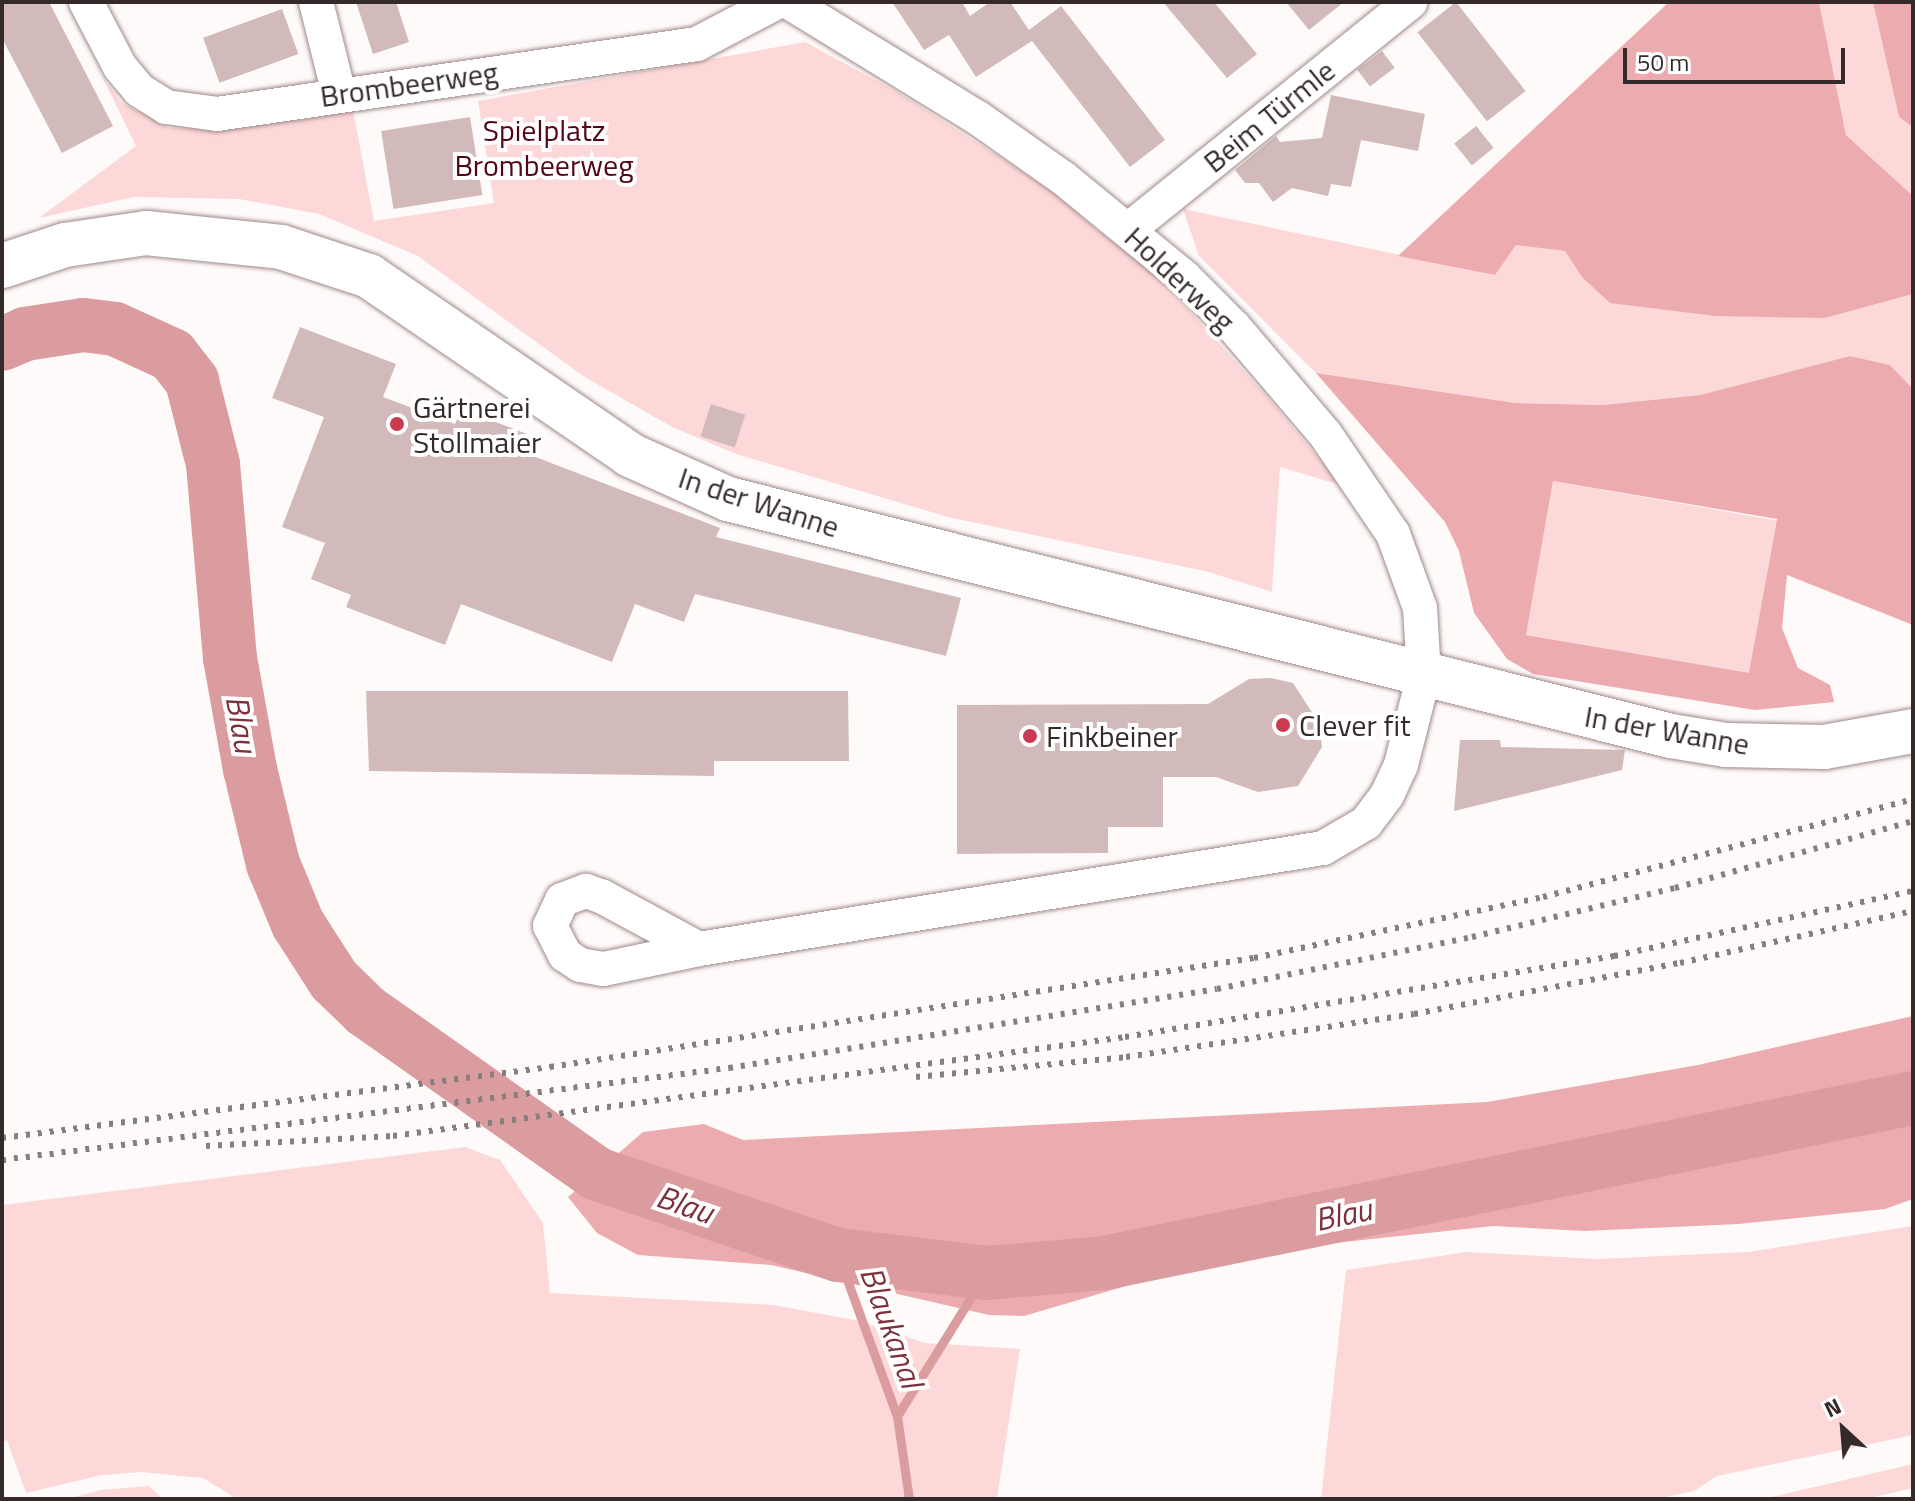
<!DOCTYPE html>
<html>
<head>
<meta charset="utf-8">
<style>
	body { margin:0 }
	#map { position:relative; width:1915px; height:1501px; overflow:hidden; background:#fffafa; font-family:"Titillium Web",sans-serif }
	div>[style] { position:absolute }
	.green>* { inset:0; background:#fdd8d9; transform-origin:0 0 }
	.forest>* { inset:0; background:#ecacaf }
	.stream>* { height:9px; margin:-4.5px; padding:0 4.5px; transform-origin:4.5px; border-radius:4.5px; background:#db9c9f }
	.river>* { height:54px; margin:-27px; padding:0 27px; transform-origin:27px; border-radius:27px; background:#db9c9f }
	.building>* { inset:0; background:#d2baba; transform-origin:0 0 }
	.roads { filter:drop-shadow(0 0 2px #a08989) drop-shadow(0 0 2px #a08989) }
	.minor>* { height:34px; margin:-17px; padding:0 17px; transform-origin:17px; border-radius:17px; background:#fff }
	.tertiary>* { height:44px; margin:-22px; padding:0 22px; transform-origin:22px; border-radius:22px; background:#fff }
	.rail>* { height:6px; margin-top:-3px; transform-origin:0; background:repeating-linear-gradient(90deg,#877f7f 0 4px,transparent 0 12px) }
	.dots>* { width:22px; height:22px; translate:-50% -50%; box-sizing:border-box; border:4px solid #fff; border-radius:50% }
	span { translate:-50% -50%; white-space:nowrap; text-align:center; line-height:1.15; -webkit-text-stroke:8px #fff; paint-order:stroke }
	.street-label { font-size:30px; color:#342a2a }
	.park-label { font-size:30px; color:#520617 }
	.poi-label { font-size:30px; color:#342a2a }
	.left { translate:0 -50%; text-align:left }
	.water-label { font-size:32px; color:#7d323a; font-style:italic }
	.frame { position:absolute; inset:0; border:4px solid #342a2a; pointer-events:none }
	.north { position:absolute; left:1803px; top:1389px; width:80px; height:80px; -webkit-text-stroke:6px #fff; paint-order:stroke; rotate:334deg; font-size:22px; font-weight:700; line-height:32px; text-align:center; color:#342a2a }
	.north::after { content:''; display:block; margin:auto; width:28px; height:36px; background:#342a2a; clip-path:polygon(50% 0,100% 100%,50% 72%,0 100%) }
	.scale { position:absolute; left:1623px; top:48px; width:222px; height:36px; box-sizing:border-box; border:4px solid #342a2a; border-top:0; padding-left:10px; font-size:24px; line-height:28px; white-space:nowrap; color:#342a2a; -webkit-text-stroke:6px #fff; paint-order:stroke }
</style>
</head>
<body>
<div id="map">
	<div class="green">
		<div style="clip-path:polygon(1819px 2px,1873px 2px,1899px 116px,1913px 127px,1913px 196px,1846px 135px)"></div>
		<div style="clip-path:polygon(805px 42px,901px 94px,1055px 193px,1098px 231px,1148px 265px,1270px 400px,1341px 485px,1280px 467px,1272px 592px,1209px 572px,948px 517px,736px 454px,672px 427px,583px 376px,418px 256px,319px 214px,239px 199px,134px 197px,39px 218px,136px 146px,103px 78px,122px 103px,169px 128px,241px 127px,353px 110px,374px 221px,494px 203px,478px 101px)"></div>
		<div style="clip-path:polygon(1183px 209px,1495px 275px,1516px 244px,1565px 251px,1582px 277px,1825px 318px,1913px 294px,1913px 389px,1890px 365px,1850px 356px,1700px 395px,1603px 405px,1515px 403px,1316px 373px,1199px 256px)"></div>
		<div style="left:1553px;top:481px;width:227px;height:156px;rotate:10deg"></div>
		<div style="clip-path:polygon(465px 1147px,500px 1160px,543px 1223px,550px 1293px,773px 1305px,860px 1321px,925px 1343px,1020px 1349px,997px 1499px,237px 1499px,203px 1478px,141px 1472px,102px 1475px,26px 1493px,7px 1440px,2px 1443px,2px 1205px)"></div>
		<div style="clip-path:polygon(1913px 1226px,1913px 1435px,1717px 1476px,1694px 1491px,1657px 1499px,1321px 1499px,1346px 1270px,1467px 1252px,1598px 1259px,1748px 1252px)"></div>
		<div style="clip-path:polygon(1913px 1464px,1913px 1488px,1865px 1499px,1763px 1499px)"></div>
		<div style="clip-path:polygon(149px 1486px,163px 1499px,67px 1499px,101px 1490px)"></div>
	</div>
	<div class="forest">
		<div style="clip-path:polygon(1669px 2px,1819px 2px,1846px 135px,1913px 196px,1913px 294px,1825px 318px,1715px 316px,1610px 303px,1582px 277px,1565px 251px,1516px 245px,1495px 275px,1398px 256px)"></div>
		<div style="clip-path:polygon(1873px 2px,1913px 2px,1913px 127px,1899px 117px)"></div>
		<div style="clip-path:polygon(evenodd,1850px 356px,1890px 365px,1913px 389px,1913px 625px,1787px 575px,1782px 628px,1798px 668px,1830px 685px,1834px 702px,1755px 710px,1533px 674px,1507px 659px,1474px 613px,1459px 551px,1445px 522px,1316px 373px,1515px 403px,1603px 405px,1700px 395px,1850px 356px,1553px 481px,1777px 519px,1749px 673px,1526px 635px,1553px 481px)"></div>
		<div style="clip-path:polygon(1913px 1016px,1913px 1199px,1885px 1209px,1739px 1224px,1584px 1231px,1493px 1226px,1316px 1245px,1177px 1271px,1024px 1316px,989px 1315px,771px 1265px,638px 1255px,597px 1233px,568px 1197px,643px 1132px,704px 1124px,743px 1140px,1487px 1102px,1698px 1065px)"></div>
	</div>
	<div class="stream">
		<div style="left:838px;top:1255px;width:171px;rotate:69.9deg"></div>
		<div style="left:909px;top:1499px;width:84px;rotate:-98.2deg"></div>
		<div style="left:897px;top:1416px;width:168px;rotate:-58.1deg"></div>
	</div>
	<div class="river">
		<div style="left:2px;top:344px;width:25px;rotate:-23deg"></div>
		<div style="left:25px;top:334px;width:59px;rotate:-8.8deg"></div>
		<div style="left:83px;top:325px;width:32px;rotate:7deg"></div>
		<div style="left:115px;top:329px;width:63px;rotate:24.5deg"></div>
		<div style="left:172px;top:355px;width:33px;rotate:52deg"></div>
		<div style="left:192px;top:381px;width:86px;rotate:75.8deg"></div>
		<div style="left:213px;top:464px;width:195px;rotate:85deg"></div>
		<div style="left:230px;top:658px;width:113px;rotate:79.8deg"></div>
		<div style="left:250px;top:769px;width:98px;rotate:76.4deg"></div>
		<div style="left:273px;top:864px;width:65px;rotate:67.4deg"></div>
		<div style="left:298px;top:924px;width:67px;rotate:57.3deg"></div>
		<div style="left:334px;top:980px;width:45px;rotate:44.1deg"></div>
		<div style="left:366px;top:1011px;width:283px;rotate:35.2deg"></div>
		<div style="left:597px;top:1174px;width:254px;rotate:18.6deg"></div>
		<div style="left:838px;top:1255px;width:149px;rotate:6.9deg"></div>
		<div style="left:986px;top:1273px;width:118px;rotate:-4.8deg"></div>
		<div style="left:1104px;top:1263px;width:826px;rotate:-11.53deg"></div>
	</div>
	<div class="building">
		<div style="clip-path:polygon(2px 2px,49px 2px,113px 126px,62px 153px,2px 38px)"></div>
		<div style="clip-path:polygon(356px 2px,396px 2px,409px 42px,373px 54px)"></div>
		<div style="clip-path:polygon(892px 2px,962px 2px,970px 16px,990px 2px,1010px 2px,1029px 30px,1061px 6px,1165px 140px,1130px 167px,1032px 41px,976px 77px,949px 35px,924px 50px)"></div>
		<div style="clip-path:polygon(1163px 2px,1214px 2px,1257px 54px,1227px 78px)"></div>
		<div style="clip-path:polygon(1286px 2px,1344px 2px,1309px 30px)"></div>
		<div style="left:1456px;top:2px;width:113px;height:49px;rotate:52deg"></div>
		<div style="left:282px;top:9px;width:48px;height:84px;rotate:70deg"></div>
		<div style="left:1382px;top:51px;width:21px;height:31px;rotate:53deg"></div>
		<div style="clip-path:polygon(1331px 95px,1425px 114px,1418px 151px,1361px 140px,1351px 187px,1331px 184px,1328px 196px,1292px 188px,1273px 202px,1259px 183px,1245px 183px,1235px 170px,1276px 136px,1280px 142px,1322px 138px)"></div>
		<div style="left:470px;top:117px;width:79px;height:90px;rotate:81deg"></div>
		<div style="left:1476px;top:126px;width:28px;height:28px;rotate:51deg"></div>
		<div style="clip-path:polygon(300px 327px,396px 364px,383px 397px,455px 424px,462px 409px,527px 434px,520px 451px,720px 528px,716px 537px,961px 598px,946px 656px,695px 594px,684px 622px,635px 604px,612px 662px,461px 604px,445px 645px,346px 607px,351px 595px,311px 579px,325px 543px,282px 527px,324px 417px,272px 398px)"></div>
		<div style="left:711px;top:404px;width:36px;height:34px;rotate:18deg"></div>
		<div style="clip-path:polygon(1271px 678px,1293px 683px,1319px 723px,1322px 747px,1298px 786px,1258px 792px,1216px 777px,1163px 777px,1163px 827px,1108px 827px,1108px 853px,957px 854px,957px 705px,1208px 704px,1249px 679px)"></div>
		<div style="clip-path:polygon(366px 691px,848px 691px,849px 761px,714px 761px,714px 776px,369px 771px)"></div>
		<div style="clip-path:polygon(1460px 740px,1500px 740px,1501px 747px,1625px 750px,1622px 770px,1454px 811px)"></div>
	</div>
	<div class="roads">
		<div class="minor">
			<div style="left:86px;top:2px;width:73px;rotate:62.4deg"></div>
			<div style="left:120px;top:67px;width:30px;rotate:50deg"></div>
			<div style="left:139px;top:90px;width:32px;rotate:32deg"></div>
			<div style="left:166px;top:107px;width:51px;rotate:7.8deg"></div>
			<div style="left:217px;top:114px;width:485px;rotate:-8.3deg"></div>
			<div style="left:697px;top:44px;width:90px;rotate:-27.7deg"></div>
			<div style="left:316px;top:2px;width:95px;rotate:76deg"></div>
			<div style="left:1128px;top:230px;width:363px;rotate:-38.9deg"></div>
			<div style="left:586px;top:891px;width:18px;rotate:19deg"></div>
			<div style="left:603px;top:897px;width:109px;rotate:28.4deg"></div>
			<div style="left:699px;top:949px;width:98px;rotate:168.2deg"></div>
			<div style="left:603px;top:969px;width:23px;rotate:-170deg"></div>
			<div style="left:580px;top:965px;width:18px;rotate:-146deg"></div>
			<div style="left:565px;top:955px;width:33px;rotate:-117deg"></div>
			<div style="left:550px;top:926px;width:29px;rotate:-65deg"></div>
			<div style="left:562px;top:900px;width:26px;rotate:-21deg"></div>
			<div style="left:699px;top:949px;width:632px;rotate:-9.19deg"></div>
			<div style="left:1323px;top:848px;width:50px;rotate:-30.2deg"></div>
			<div style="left:1366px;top:823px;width:35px;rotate:-53deg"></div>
			<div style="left:1387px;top:795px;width:33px;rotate:-65deg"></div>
			<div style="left:1401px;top:765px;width:93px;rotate:-75.7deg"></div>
			<div style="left:1424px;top:675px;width:67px;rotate:-93.4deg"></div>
			<div style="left:1420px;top:608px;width:79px;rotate:-110deg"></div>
			<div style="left:1393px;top:534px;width:121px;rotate:-124.2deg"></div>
			<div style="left:1325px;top:434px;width:140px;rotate:-130.4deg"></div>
			<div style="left:1234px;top:327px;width:71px;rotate:-135deg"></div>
			<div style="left:1184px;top:277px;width:156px;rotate:-140.7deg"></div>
			<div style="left:1063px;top:178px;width:104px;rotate:-144.8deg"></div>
			<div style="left:978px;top:118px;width:222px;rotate:-148.5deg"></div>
		</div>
		<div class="tertiary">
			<div style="left:2px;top:266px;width:66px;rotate:-18.4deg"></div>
			<div style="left:65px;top:245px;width:82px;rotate:-8.4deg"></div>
			<div style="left:146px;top:233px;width:136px;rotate:5.9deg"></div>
			<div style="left:281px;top:247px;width:93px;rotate:18.2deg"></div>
			<div style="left:369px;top:276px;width:316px;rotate:34.4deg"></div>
			<div style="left:630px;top:455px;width:107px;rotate:24.2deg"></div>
			<div style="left:728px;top:499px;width:972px;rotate:14.11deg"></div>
			<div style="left:1671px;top:736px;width:56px;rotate:9.3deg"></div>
			<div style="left:1726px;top:745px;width:98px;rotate:1.2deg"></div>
			<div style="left:1824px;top:747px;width:90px;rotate:-10.2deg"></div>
		</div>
	</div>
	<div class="rail">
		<div style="left:916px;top:1077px;width:211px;rotate:-5.4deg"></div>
		<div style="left:1126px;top:1057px;width:291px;rotate:-8.5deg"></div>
		<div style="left:1414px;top:1014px;width:271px;rotate:-10.9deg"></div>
		<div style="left:1680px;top:963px;width:239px;rotate:-12.6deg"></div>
		<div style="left:2px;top:1138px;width:553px;rotate:-7.38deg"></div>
		<div style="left:550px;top:1067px;width:712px;rotate:-8.8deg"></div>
		<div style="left:1254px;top:958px;width:295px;rotate:-11.9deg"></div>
		<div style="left:1543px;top:897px;width:383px;rotate:-14.8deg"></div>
		<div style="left:206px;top:1146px;width:187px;rotate:-3.1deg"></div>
		<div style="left:393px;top:1136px;width:739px;rotate:-7.7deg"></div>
		<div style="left:1125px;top:1037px;width:496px;rotate:-9.4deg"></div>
		<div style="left:1614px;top:956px;width:306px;rotate:-12.3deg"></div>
		<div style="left:2px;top:1160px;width:733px;rotate:-7.21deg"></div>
		<div style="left:729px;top:1068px;width:494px;rotate:-9.2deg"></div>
		<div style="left:1217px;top:989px;width:260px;rotate:-11.5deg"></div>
		<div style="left:1472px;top:937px;width:209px;rotate:-13.6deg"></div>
		<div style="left:1675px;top:888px;width:247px;rotate:-15.7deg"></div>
	</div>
	<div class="dots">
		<div style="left:397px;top:424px;background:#ca3a51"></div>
		<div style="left:1283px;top:725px;background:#ca3a51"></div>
		<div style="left:1030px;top:736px;background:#ca3a51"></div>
	</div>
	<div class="street-label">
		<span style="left:409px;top:84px;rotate:-8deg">Brombeerweg</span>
		<span style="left:1269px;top:116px;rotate:-39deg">Beim Türmle</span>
		<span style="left:1180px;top:279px;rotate:43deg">Holderweg</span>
		<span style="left:759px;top:502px;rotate:18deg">In der Wanne</span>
		<span style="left:1667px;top:730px;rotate:10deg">In der Wanne</span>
	</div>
	<div class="park-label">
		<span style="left:544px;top:147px">Spielplatz<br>Brombeerweg</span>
	</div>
	<div class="poi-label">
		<span class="left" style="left:413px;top:424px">Gärtnerei<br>Stollmaier</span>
		<span class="left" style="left:1299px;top:725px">Clever fit</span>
		<span class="left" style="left:1046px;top:736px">Finkbeiner</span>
	</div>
	<div class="water-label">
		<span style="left:242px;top:724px;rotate:80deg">Blau</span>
		<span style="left:685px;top:1204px;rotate:19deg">Blau</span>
		<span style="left:1343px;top:1214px;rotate:-12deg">Blau</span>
		<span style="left:892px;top:1327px;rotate:70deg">Blaukanal</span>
	</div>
	<div class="frame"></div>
	<div class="north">N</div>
	<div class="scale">50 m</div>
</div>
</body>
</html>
